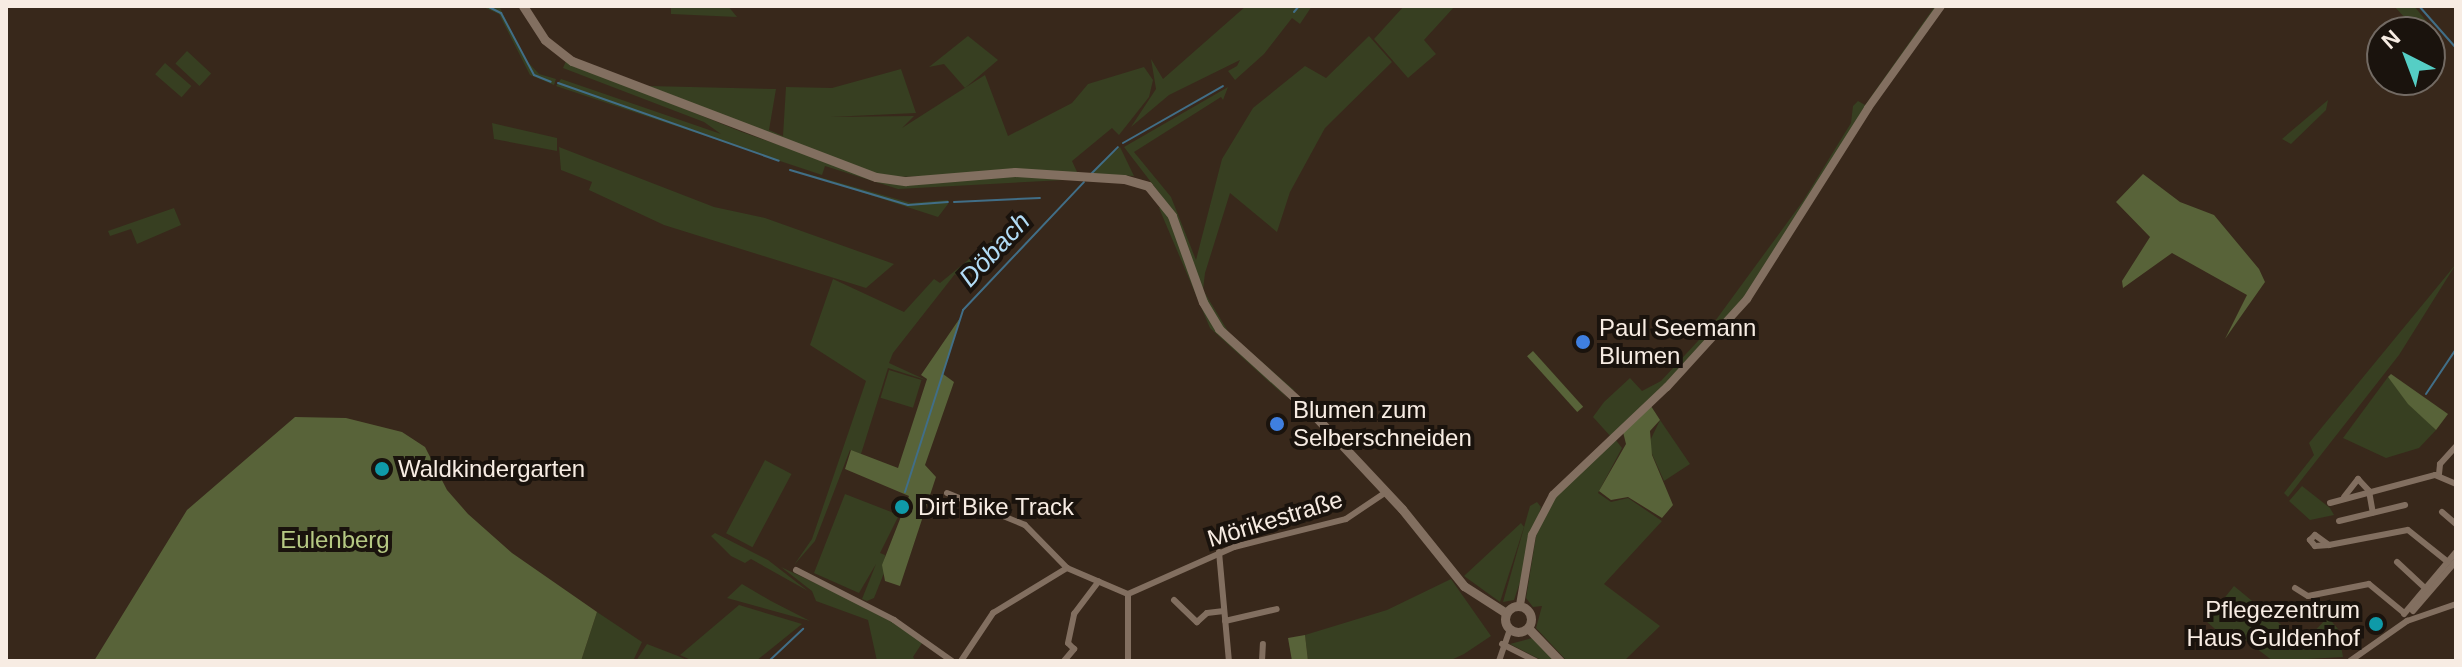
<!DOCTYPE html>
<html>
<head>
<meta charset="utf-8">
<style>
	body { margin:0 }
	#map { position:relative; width:2462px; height:667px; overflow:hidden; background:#38281b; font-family:Helvetica,sans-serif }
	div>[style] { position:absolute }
	.green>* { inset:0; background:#373f21; transform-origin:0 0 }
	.forest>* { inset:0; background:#586339; transform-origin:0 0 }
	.stream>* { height:2px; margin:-1px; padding:0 1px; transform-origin:1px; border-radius:1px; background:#416e87 }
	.minor>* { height:6px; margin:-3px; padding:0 3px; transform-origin:3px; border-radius:3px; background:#826f60 }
	.tertiary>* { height:8px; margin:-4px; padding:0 4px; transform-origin:4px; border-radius:4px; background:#826f60 }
	.secondary>* { height:9px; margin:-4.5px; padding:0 4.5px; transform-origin:4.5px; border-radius:4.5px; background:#826f60 }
	.secondary>.ring { margin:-4.5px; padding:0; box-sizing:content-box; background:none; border:9px solid #826f60; border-radius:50% }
	.dots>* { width:22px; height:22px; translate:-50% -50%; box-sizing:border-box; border:4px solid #1a130d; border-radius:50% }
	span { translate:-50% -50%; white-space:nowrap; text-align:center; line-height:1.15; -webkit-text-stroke:8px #1a130d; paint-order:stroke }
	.poi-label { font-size:24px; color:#f7ece3 }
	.left { translate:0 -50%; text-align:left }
	.right { translate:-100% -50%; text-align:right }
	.street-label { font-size:24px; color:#f7ece3 }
	.park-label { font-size:24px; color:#b6c983 }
	.water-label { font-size:26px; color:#b2dcf6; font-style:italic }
	.frame { position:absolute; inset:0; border:8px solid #f7ece3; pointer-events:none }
	.north { position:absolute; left:2366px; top:16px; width:80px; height:80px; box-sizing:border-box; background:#1a130d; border:2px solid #726a63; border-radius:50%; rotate:318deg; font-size:22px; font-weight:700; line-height:32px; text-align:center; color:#f7ece3 }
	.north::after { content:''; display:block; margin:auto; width:28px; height:36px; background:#55cec5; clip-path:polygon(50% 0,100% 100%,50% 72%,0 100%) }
</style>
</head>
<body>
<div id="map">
	<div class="green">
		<div style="clip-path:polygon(481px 6px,500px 8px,526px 60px,539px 74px,556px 79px,554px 85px,530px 75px,499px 14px)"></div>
		<div style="clip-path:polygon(671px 6px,728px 6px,737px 17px,671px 14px)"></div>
		<div style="clip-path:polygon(1246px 6px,1312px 6px,1300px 24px,1292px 18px,1264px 54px,1235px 80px,1228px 71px,1237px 66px,1240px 60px,1169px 95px,1131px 127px,1156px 89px,1151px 59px,1163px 79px)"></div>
		<div style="clip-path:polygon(1404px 6px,1455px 6px,1424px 40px,1436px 54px,1408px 78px,1374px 39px)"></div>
		<div style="clip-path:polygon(1935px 6px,1941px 6px,1731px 318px,1612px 438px,1593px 417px,1604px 402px,1630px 378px,1642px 391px,1661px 381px,1710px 328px,1803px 201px,1851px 123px,1853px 106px,1858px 101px,1865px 105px)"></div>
		<div style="clip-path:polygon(2394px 6px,2414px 6px,2428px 23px,2425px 31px,2418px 32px)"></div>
		<div style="clip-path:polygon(968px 36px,998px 60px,965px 88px,944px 64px,929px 67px)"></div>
		<div style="clip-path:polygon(1369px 36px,1392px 62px,1325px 128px,1290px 192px,1277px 232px,1230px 193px,1205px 273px,1203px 290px,1229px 333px,1294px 390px,1308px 378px,1293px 391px,1230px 337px,1211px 313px,1167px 203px,1124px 147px,1228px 87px,1223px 100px,1221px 97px,1134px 152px,1171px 197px,1196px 260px,1222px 159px,1253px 108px,1305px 66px,1326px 78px)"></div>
		<div style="left:187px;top:51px;width:33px;height:17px;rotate:43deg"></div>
		<div style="clip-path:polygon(566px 61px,742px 132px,883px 181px,1006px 175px,1064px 180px,898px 189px,825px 166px,822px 175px,556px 86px,561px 79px,721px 134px,704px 122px,563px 68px)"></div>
		<div style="left:165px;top:63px;width:35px;height:15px;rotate:41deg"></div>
		<div style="clip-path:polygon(1144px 67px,1153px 80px,1149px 97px,1119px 135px,1112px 128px,1072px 161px,1078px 174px,884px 177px,648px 86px,776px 89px,769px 130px,783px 136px,786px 87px,832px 88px,901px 69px,916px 113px,830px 117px,914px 116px,902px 128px,985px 75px,1008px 136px,1072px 103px,1088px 84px)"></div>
		<div style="clip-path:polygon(2328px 100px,2326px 110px,2291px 144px,2282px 139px)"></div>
		<div style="clip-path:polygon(492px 123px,557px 138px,557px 151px,494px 139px)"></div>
		<div style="clip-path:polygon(559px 147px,714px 207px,765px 218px,894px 264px,866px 288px,664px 225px,589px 190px,592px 182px,561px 170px)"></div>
		<div style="clip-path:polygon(1120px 147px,1134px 176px,1092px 174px,1100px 164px)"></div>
		<div style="clip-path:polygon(787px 168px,911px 203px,948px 200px,948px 204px,938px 217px)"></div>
		<div style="clip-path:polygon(1166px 205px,1209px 314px,1288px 399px,1210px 328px,1159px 208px)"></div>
		<div style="clip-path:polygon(174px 208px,181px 225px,137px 244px,131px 229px,110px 236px,108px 231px)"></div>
		<div style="clip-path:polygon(1028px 211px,963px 281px,955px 274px,893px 353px,889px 363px,926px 380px,888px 368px,861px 454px,850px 450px,815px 541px,794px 565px,812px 539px,866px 381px,810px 345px,833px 279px,904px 312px,934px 279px,940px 283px)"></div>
		<div style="clip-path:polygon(2456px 264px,2399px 355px,2288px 497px,2284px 493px,2314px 455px,2309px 443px)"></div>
		<div style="left:889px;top:370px;width:34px;height:29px;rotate:17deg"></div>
		<div style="clip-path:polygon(2388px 377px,2436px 430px,2419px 448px,2386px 458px,2343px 438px)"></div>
		<div style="clip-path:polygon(1660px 420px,1690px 464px,1664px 481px,1648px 445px)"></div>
		<div style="clip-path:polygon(1615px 439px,1622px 448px,1598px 493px,1611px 502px,1628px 498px,1662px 521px,1604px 584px,1660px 626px,1624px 661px,1567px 661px,1536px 628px,1542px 606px,1533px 607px,1526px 598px,1536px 536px,1554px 498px)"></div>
		<div style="left:765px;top:460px;width:30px;height:83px;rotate:28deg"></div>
		<div style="clip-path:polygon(2302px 486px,2330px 508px,2334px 515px,2310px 520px,2289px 501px)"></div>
		<div style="clip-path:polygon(845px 494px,899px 515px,880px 553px,885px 555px,884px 573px,874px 598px,867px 601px,862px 599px,876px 564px,859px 593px,814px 573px)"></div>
		<div style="clip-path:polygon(1537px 502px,1541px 507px,1519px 585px,1514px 600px,1503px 602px,1530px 506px)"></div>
		<div style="clip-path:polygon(1521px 523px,1524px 527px,1500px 602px,1464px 576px)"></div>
		<div style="clip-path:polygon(715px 533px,768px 560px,808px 591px,751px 559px,745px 563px,731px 556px,711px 536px)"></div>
		<div style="clip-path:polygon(781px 567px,894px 620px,924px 640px,913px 657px,916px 661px,877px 661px,868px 620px,816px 601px,812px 591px)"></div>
		<div style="clip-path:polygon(1451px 579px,1491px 636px,1464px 654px,1449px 661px,1308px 661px,1305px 635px,1387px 610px)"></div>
		<div style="clip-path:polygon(742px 584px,771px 601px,810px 621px,727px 598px)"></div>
		<div style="clip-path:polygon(2234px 586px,2303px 643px,2328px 617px,2338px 629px,2343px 657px,2273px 661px,2240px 636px,2232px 644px,2206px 621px)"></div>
		<div style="clip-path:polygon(739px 605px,802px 624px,756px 661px,693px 661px,680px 655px)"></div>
		<div style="clip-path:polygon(597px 612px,642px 642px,633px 661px,581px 661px)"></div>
		<div style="clip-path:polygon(1532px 638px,1556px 661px,1543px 661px,1510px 644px)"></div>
		<div style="clip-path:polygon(647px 644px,678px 656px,689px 661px,636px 661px)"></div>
	</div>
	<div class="forest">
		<div style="clip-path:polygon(2143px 174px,2180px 202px,2214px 215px,2259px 269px,2265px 282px,2225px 339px,2247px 295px,2172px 253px,2123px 288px,2122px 281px,2150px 237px,2116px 202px)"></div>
		<div style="clip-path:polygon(960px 318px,943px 374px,954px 382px,925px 465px,936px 477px,900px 586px,885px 581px,882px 565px,909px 496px,845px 469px,851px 450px,898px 468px,927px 379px,921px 375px)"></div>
		<div style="left:1533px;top:351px;width:75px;height:8px;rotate:48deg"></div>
		<div style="clip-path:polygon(2391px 374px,2448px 414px,2436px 430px,2408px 404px,2388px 377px)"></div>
		<div style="clip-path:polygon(1649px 403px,1660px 420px,1650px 431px,1652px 455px,1673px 505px,1662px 518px,1628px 497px,1611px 500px,1599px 491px,1626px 444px,1622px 428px)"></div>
		<div style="clip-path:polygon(295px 417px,346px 418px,402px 432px,425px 447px,447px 490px,468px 514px,512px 553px,597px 612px,581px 661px,94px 661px,187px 510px)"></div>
		<div style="clip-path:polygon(1305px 635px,1308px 661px,1292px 661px,1288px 638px)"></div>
	</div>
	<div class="stream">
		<div style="left:487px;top:6px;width:16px;rotate:27deg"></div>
		<div style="left:501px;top:13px;width:70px;rotate:62deg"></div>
		<div style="left:534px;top:75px;width:18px;rotate:22deg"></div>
		<div style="left:2419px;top:6px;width:56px;rotate:48.6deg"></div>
		<div style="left:1294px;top:12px;width:8px;rotate:-50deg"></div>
		<div style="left:558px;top:83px;width:234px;rotate:19.4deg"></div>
		<div style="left:1123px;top:143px;width:115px;rotate:-29.7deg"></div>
		<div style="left:790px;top:170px;width:123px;rotate:16.5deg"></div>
		<div style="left:908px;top:205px;width:40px;rotate:-4.3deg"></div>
		<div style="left:1091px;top:174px;width:38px;rotate:-45deg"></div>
		<div style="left:954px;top:202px;width:86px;rotate:-2.7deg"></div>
		<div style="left:2426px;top:394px;width:54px;rotate:-56.3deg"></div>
		<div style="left:905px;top:492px;width:191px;rotate:-72.3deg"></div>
		<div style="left:963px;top:310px;width:176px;rotate:-46.6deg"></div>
		<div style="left:769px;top:661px;width:47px;rotate:-43.3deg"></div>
	</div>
	<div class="minor">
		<div style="left:2439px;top:474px;width:10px;rotate:-84deg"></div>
		<div style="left:2440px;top:464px;width:24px;rotate:-48deg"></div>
		<div style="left:947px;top:493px;width:84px;rotate:22.3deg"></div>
		<div style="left:1025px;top:525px;width:60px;rotate:45.7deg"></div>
		<div style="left:1067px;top:568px;width:66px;rotate:23.1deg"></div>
		<div style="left:2344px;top:497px;width:23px;rotate:-52deg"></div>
		<div style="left:2358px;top:479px;width:16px;rotate:47deg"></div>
		<div style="left:2369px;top:491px;width:22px;rotate:80deg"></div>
		<div style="left:2330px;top:503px;width:109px;rotate:-14.9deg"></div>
		<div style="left:2435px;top:475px;width:23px;rotate:23deg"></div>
		<div style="left:2442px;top:512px;width:18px;rotate:41deg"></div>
		<div style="left:2339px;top:521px;width:68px;rotate:-13.6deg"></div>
		<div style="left:2329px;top:545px;width:14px;rotate:176deg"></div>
		<div style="left:2315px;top:546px;width:8px;rotate:-130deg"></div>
		<div style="left:2310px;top:540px;width:7px;rotate:-45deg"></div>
		<div style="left:2315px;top:535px;width:17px;rotate:36deg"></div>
		<div style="left:2329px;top:545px;width:80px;rotate:-10.8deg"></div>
		<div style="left:2408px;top:530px;width:51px;rotate:38.7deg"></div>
		<div style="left:1219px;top:552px;width:109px;rotate:84.8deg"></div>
		<div style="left:2397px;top:562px;width:38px;rotate:43deg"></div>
		<div style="left:796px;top:570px;width:110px;rotate:27deg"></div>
		<div style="left:894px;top:620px;width:71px;rotate:35.3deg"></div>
		<div style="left:2295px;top:588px;width:15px;rotate:32deg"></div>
		<div style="left:2308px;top:596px;width:62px;rotate:-11.1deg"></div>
		<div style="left:2369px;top:584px;width:44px;rotate:39.5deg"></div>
		<div style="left:1128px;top:594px;width:116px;rotate:-23.9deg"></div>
		<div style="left:1234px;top:547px;width:115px;rotate:-14deg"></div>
		<div style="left:1346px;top:519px;width:48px;rotate:-34deg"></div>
		<div style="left:1128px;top:594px;width:67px;rotate:90deg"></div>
		<div style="left:1174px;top:600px;width:32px;rotate:44deg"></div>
		<div style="left:1197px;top:622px;width:13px;rotate:-42deg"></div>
		<div style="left:1207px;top:613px;width:17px;rotate:-7deg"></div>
		<div style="left:2413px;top:611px;width:66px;rotate:-49.3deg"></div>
		<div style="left:2404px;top:614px;width:81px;rotate:-50deg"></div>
		<div style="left:1225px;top:621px;width:53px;rotate:-13deg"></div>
		<div style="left:1502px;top:644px;width:38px;rotate:27deg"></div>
		<div style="left:961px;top:661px;width:58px;rotate:-56.3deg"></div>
		<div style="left:993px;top:613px;width:87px;rotate:-31.3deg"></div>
		<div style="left:1064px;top:661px;width:16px;rotate:-50deg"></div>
		<div style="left:1074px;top:649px;width:8px;rotate:-135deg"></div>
		<div style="left:1068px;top:643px;width:30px;rotate:-78deg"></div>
		<div style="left:1074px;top:614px;width:41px;rotate:-52.9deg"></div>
		<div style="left:1262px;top:661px;width:17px;rotate:-87deg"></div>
		<div style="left:1499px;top:661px;width:34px;rotate:-71deg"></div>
		<div style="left:2350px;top:661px;width:70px;rotate:-35.1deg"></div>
		<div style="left:2407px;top:621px;width:52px;rotate:-19.1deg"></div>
	</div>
	<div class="tertiary">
		<div style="left:1520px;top:605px;width:71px;rotate:-80.3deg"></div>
		<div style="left:1532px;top:535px;width:45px;rotate:-62.3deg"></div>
		<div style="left:1553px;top:495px;width:157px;rotate:-43.5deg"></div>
		<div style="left:1667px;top:387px;width:119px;rotate:-47.7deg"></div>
		<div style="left:1747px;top:299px;width:226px;rotate:-57.6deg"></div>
		<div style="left:1868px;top:108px;width:125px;rotate:-54.4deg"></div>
	</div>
	<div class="secondary">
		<div style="left:523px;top:6px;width:40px;rotate:57.1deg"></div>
		<div style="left:545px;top:40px;width:34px;rotate:38deg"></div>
		<div style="left:572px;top:61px;width:325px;rotate:20.9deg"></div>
		<div style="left:876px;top:177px;width:30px;rotate:8deg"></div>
		<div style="left:906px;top:181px;width:109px;rotate:-4.7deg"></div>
		<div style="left:1015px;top:172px;width:109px;rotate:3.7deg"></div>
		<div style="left:1124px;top:179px;width:25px;rotate:16deg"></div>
		<div style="left:1148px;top:186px;width:38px;rotate:51deg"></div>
		<div style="left:1172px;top:216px;width:91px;rotate:70.2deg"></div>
		<div style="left:1203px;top:302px;width:31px;rotate:59deg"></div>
		<div style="left:1219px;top:329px;width:128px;rotate:42.2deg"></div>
		<div style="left:1314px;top:415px;width:129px;rotate:46.9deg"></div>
		<div style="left:1402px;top:509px;width:99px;rotate:51.2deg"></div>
		<div style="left:1464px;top:586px;width:50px;rotate:32.7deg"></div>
		<div class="ring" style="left:1505px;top:606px;width:17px;height:17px"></div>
		<div style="left:1528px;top:628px;width:46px;rotate:45.9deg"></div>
	</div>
	<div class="dots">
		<div style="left:1583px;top:342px;background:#3f7fe0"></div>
		<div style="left:1277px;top:424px;background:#3f7fe0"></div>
		<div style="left:382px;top:469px;background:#0f9aa8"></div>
		<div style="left:902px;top:507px;background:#0f9aa8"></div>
		<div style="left:2376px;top:624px;background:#0f9aa8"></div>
	</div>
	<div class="poi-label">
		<span class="left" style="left:1599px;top:342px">Paul Seemann<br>Blumen</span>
		<span class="left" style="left:1293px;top:424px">Blumen zum<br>Selberschneiden</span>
		<span class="left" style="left:398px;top:469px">Waldkindergarten</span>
		<span class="left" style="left:918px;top:507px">Dirt Bike Track</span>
		<span class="right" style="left:2360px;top:624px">Pflegezentrum<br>Haus Guldenhof</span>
	</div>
	<div class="street-label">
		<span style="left:1275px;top:519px;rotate:-17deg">Mörikestraße</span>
	</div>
	<div class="park-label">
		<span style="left:335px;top:540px">Eulenberg</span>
	</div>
	<div class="water-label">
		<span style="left:995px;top:250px;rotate:-47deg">Döbach</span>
	</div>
	<div class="frame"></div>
	<div class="north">N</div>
</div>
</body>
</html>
